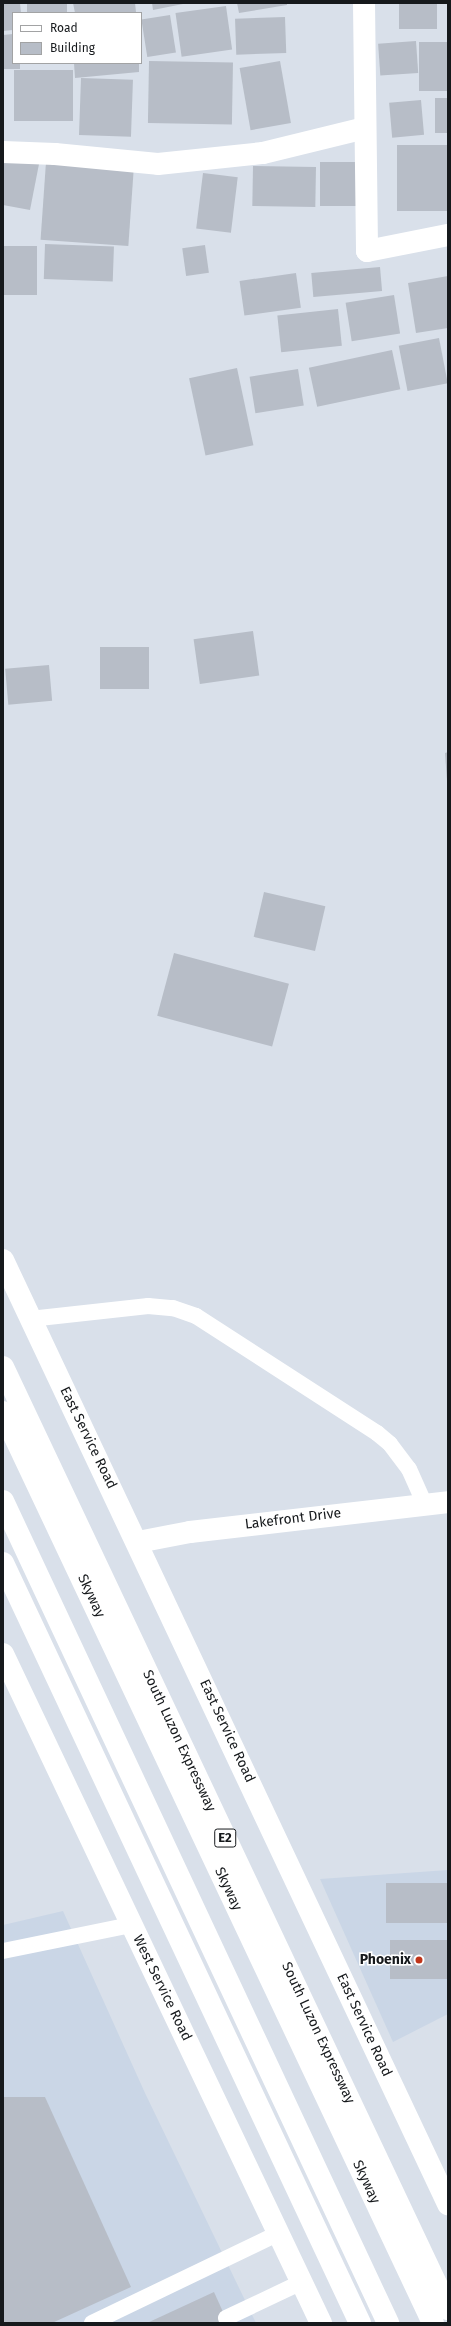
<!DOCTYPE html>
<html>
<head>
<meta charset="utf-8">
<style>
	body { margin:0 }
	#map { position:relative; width:451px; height:2326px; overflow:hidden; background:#d9e0ea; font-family:"Fira Sans",sans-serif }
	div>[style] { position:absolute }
	.built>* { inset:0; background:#cad6e6 }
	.building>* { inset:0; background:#b7bdc7; transform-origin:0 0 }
	.service>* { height:16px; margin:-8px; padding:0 8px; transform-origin:8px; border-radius:8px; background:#fff }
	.minor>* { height:22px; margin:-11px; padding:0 11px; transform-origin:11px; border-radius:11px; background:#fff }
	.tertiary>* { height:22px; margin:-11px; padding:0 11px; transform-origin:11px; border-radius:11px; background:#fff }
	.secondary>* { height:22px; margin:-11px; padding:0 11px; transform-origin:11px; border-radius:11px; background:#fff }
	.motorway>* { height:22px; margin:-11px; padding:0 11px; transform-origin:11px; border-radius:11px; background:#fff }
	.dots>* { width:11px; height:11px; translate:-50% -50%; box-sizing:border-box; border:2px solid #fff; border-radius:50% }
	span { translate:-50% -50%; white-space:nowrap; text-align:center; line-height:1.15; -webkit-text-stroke:3px #fff; paint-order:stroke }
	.shield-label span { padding:1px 3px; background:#fff; border:1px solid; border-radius:3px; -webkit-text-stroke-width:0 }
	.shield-label { font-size:13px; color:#16191c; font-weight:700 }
	.street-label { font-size:14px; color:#16191c }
	.poi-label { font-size:14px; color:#16191c; font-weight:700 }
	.right { translate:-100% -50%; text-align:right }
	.frame { position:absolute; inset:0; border:4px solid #16191c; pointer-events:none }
	.legend { position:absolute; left:12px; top:12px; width:130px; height:52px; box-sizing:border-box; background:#fff; border:1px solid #a2a3a4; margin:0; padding:5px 7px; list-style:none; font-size:12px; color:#16191c }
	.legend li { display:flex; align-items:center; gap:8px; height:20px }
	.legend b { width:20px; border:1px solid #a2a3a4 }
</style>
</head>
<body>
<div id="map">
	<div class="built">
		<div style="clip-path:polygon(448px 1870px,448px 2014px,393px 2042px,320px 1879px)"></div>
		<div style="clip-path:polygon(63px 1911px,145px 2093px,256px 2323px,3px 2323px,3px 1925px)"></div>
	</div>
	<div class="building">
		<div style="clip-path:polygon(3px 3px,20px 3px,21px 13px,13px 13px,13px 30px,3px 31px)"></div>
		<div style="left:27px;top:3px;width:40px;height:10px"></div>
		<div style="clip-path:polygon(73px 3px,135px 3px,136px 12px,75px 13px)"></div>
		<div style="clip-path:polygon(152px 3px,183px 3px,183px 4px,153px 10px)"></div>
		<div style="clip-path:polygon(237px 3px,287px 3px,287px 5px,239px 13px)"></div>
		<div style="left:399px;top:3px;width:38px;height:26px"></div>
		<div style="left:226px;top:6px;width:44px;height:51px;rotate:82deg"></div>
		<div style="left:170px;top:15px;width:38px;height:29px;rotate:81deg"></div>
		<div style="left:285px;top:17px;width:36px;height:50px;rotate:88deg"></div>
		<div style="clip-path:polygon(13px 34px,13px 63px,20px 63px,20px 69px,3px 69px,3px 35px)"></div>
		<div style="left:416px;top:41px;width:32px;height:38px;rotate:86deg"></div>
		<div style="left:448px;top:42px;width:49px;height:29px;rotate:90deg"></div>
		<div style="left:149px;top:61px;width:84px;height:62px;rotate:1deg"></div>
		<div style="left:280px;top:61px;width:63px;height:41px;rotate:80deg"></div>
		<div style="clip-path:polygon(74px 63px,139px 63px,139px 72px,75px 78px)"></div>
		<div style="left:14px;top:70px;width:59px;height:51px"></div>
		<div style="left:81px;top:78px;width:52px;height:57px;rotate:2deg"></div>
		<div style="left:435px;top:98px;width:13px;height:35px"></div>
		<div style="left:421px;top:100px;width:35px;height:32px;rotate:85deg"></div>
		<div style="left:448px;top:145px;width:66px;height:51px;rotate:90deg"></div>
		<div style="clip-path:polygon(3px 157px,39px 164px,30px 210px,3px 205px)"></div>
		<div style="left:46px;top:162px;width:88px;height:78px;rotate:4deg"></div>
		<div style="left:320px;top:162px;width:37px;height:44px"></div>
		<div style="left:253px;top:166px;width:63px;height:40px;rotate:1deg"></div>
		<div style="left:203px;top:173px;width:35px;height:56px;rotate:7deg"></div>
		<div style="left:45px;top:244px;width:69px;height:35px;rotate:2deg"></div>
		<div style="left:205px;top:245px;width:28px;height:23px;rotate:82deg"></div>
		<div style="left:3px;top:246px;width:34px;height:49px"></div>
		<div style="left:380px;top:267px;width:24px;height:69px;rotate:85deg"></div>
		<div style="left:296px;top:273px;width:35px;height:57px;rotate:82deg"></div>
		<div style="clip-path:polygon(448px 276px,448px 328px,416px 333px,408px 283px)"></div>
		<div style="left:394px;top:295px;width:39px;height:49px;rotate:81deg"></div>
		<div style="left:338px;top:309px;width:37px;height:61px;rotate:84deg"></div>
		<div style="left:439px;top:338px;width:46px;height:41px;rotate:79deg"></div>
		<div style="left:392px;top:350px;width:40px;height:85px;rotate:78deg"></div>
		<div style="left:237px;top:368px;width:79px;height:49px;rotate:78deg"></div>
		<div style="left:298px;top:369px;width:37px;height:49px;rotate:81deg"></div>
		<div style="left:253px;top:631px;width:45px;height:60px;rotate:82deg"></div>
		<div style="left:100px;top:647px;width:49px;height:42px"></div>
		<div style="left:49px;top:665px;width:36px;height:44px;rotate:85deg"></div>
		<div style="clip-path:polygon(448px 752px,448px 780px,447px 781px,445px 753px)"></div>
		<div style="left:264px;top:892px;width:63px;height:46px;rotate:13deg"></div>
		<div style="left:174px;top:953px;width:119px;height:65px;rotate:15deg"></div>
		<div style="left:448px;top:1883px;width:40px;height:62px;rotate:90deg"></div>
		<div style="left:448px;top:1940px;width:39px;height:58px;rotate:90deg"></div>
		<div style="clip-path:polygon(3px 2097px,45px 2097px,131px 2287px,52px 2323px,3px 2323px)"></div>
		<div style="clip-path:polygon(214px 2292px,228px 2323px,147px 2323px)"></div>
	</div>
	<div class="service">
		<div style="left:30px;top:1319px;width:119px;rotate:-6.3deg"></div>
		<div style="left:148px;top:1306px;width:25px;rotate:5deg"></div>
		<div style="left:173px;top:1308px;width:24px;rotate:19deg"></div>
		<div style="left:196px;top:1316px;width:216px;rotate:32.9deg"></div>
		<div style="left:377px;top:1433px;width:17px;rotate:40deg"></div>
		<div style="left:390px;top:1444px;width:31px;rotate:53deg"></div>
		<div style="left:409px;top:1469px;width:37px;rotate:66deg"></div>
		<div style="left:3px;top:1951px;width:131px;rotate:-11.5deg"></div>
		<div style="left:226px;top:2318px;width:84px;rotate:-25.3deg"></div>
		<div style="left:92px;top:2323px;width:208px;rotate:-25.7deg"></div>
	</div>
	<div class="minor">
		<div style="left:364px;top:3px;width:248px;rotate:89.3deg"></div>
		<div style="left:367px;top:251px;width:83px;rotate:-11.2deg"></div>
		<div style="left:3px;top:152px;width:52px;rotate:2.2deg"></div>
		<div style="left:55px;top:154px;width:103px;rotate:5.5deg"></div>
		<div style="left:158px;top:164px;width:106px;rotate:-6deg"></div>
		<div style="left:263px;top:153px;width:105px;rotate:-13.8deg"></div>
	</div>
	<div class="tertiary">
		<div style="left:138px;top:1542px;width:53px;rotate:-10.9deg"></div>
		<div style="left:190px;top:1532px;width:260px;rotate:-6.6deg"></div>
	</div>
	<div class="secondary">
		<div style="left:3px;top:1260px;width:1044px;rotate:64.76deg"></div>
		<div style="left:3px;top:1654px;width:741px;rotate:64.58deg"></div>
	</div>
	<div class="motorway">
		<div style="left:3px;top:1367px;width:1042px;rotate:64.71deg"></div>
		<div style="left:3px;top:1412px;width:1007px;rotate:64.73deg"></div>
		<div style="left:3px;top:1501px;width:908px;rotate:64.9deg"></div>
		<div style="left:3px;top:1563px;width:840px;rotate:64.84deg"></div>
	</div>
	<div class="dots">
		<div style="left:419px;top:1960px;background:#c0351a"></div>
	</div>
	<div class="shield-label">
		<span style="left:225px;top:1838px">E2</span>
	</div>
	<div class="street-label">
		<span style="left:88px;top:1438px;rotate:64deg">East Service Road</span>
		<span style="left:293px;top:1519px;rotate:-7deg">Lakefront Drive</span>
		<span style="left:91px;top:1596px;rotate:65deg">Skyway</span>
		<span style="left:227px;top:1731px;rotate:65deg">East Service Road</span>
		<span style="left:179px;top:1741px;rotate:65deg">South Luzon Expressway</span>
		<span style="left:228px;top:1889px;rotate:65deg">Skyway</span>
		<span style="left:162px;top:1988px;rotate:64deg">West Service Road</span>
		<span style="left:364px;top:2025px;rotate:65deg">East Service Road</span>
		<span style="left:318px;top:2033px;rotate:65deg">South Luzon Expressway</span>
		<span style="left:366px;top:2182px;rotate:65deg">Skyway</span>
	</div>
	<div class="poi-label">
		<span class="right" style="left:411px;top:1960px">Phoenix</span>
	</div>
	<div class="frame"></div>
	<ul class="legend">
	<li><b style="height:5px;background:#fff"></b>Road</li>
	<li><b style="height:11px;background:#b7bdc7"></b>Building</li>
	</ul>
</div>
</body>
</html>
